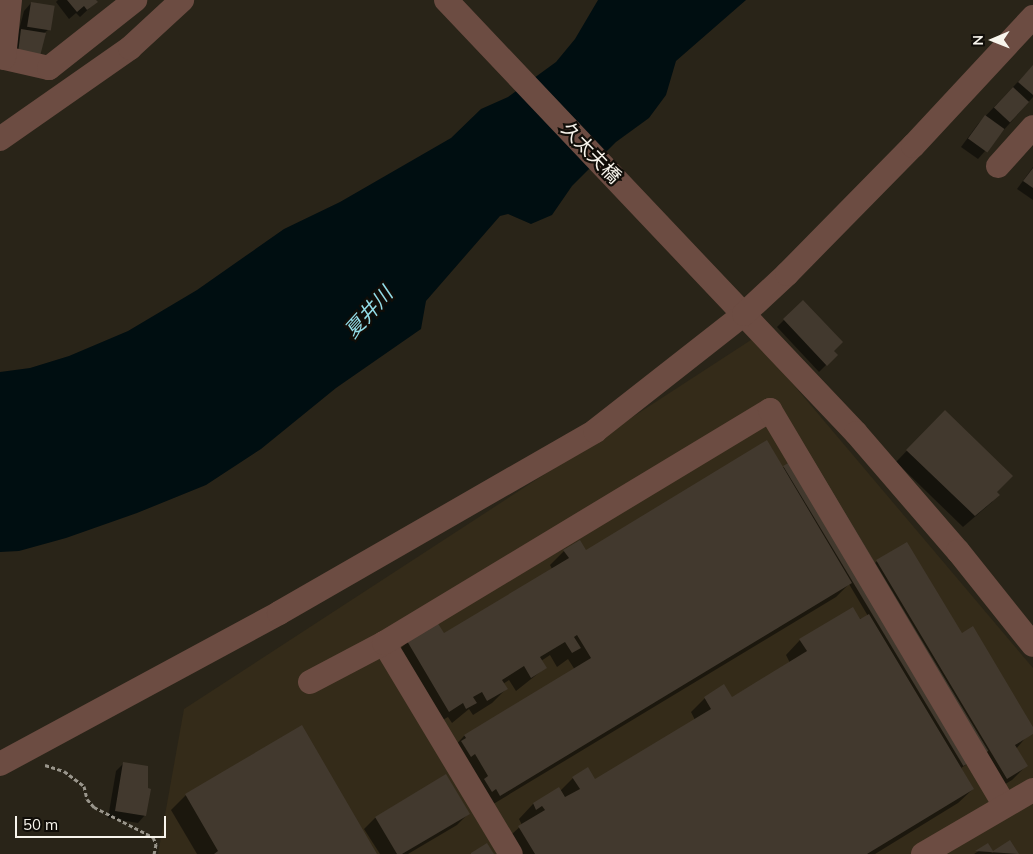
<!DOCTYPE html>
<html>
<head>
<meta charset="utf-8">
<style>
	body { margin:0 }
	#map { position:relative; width:1033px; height:854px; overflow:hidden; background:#292418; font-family:Mulish,"Noto Sans JP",sans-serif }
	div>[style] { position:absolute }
	.built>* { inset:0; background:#342b19 }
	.water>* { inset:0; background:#000e11 }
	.shadow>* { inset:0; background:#0007 }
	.building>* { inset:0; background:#42392e; transform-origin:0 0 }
	.path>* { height:3px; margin-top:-1.5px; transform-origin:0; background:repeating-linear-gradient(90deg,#99958b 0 4px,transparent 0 6.5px) }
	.minor>* { height:24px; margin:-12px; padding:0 12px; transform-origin:12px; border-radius:12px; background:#6c4c42 }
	span { translate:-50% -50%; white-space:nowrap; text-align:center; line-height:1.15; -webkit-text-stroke:4.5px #100d08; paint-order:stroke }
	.street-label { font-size:19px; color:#f8f5ed }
	.water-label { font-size:20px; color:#93dce7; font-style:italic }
	.north { position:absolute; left:968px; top:15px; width:50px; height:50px; -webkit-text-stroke:4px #100d08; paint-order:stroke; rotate:269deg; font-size:14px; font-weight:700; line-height:20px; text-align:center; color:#f8f5ed }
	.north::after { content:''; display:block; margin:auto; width:18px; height:22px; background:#f8f5ed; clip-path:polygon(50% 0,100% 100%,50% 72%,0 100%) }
	.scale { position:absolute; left:15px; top:816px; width:151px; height:22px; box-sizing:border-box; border:2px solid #f8f5ed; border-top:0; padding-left:6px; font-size:15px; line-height:18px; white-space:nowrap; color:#f8f5ed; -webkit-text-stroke:4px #100d08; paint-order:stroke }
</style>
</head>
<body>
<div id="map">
	<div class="built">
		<div style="clip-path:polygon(754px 338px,1033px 668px,1033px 854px,158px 854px,184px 709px)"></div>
	</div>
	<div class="water">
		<div style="clip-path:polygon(598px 0,746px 0,676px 61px,666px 95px,649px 118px,616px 142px,572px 186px,552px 215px,531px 224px,508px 214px,500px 216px,426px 301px,421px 329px,336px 388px,261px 449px,206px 485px,137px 513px,66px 538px,19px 551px,0 552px,0 372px,30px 368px,69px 356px,128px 331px,197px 290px,284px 229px,340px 202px,451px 138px,481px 109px,508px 97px,556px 62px,575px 39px)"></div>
	</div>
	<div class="shadow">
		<div style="clip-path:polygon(58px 0,95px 0,96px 2px,80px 17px,76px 13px,69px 19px,56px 2px)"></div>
		<div style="clip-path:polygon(31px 3px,49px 29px,11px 60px,24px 11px)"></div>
		<div style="clip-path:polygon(1033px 66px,1033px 97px,978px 159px,961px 147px,978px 124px)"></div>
		<div style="clip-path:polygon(1033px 167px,1033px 200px,1017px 189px)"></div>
		<div style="clip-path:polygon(803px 301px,836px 355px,819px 372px,777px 327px)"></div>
		<div style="clip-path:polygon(945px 411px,996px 492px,992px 502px,963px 527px,896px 462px)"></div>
		<div style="clip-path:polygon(784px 467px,874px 564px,877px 561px,962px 635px,1033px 729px,1016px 749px,1026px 766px,1012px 780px,992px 792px,973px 760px,961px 768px,973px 789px,958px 803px,875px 854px,512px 854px,504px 841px,522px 825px,519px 819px,533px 804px,560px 791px,573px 778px,595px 781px,695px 720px,691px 712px,705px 698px,731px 698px,790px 663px,786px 655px,800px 640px,868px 616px,849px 584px,836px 597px,485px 809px,450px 751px,464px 736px,575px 670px,568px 659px,557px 667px,550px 655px,541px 661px,545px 668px,516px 691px,509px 680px,503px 684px,506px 689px,492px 703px,473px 715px,469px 709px,452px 723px,448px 717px,434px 725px,393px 656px,407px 642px,444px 635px,552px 569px,550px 565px,564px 551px,585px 551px)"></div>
		<div style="clip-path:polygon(302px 727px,376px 854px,197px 854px,171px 810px,186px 795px)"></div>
		<div style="clip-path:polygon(124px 763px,148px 777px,145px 815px,138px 823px,108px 818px,116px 771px)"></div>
		<div style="clip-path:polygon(445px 776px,468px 814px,457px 825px,408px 854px,380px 854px,364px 829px,375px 818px)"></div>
		<div style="clip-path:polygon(1010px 842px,1017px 854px,974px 854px,988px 845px,992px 853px)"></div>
	</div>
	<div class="building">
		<div style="clip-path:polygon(67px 0,96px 0,98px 2px,87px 10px,84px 6px,77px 12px)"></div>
		<div style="left:31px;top:2px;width:24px;height:25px;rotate:9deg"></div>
		<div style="clip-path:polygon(21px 29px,46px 33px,39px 60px,18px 53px)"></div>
		<div style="clip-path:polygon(1033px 65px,1033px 95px,1018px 82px)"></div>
		<div style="left:1013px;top:87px;width:22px;height:28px;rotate:43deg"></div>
		<div style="left:985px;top:115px;width:24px;height:29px;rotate:36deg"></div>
		<div style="clip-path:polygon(1033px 168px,1033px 188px,1023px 181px)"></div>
		<div style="clip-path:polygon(803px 300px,843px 342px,834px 351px,838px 355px,827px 366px,783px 319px)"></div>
		<div style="clip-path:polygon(945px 410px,1013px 476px,997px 492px,1000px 495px,975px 516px,906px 450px)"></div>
		<div style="clip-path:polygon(767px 440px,852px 583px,500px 796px,496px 789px,492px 792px,484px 779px,488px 776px,475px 754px,471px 757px,461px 741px,466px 738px,464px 735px,591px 658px,577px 635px,574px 637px,581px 648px,572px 653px,565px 642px,540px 657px,547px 668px,531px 678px,524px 666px,502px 680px,508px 689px,487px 701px,482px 692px,473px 697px,477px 703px,466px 709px,463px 703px,449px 712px,407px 641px,437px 622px,444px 633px,569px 558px,563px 550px,580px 540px,586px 550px)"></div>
		<div style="left:808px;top:451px;width:350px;height:29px;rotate:59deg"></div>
		<div style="clip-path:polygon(907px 542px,962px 633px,973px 626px,1033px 727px,1033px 734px,1015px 745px,1028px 766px,1007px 779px,876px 560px)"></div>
		<div style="clip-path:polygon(853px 607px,860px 619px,869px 614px,974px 789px,867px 854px,535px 854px,518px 826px,545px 810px,542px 806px,536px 810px,533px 803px,559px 787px,565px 797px,580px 789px,572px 777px,588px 767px,595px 779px,711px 709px,704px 697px,724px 684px,732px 697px,807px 651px,799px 639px)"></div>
		<div style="clip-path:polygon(302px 725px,377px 854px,214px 854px,218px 851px,185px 794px)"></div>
		<div style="clip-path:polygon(123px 762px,148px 766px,148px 788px,151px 789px,146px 816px,115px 811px)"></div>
		<div style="clip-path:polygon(446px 774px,470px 814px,402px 854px,397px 854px,375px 817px)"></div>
		<div style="clip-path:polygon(1010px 840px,1019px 854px,975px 851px,988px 843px,993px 851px)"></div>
		<div style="clip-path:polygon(487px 843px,494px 854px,471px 854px,471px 853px)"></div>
	</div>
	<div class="path">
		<div style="left:45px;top:765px;width:20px;rotate:18deg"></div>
		<div style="left:64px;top:771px;width:25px;rotate:37deg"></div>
		<div style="left:84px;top:786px;width:13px;rotate:77deg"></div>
		<div style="left:87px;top:799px;width:11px;rotate:49deg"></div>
		<div style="left:94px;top:807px;width:66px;rotate:27deg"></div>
		<div style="left:153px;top:837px;width:8px;rotate:67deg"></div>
		<div style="left:156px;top:844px;width:10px;rotate:101deg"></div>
	</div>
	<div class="minor">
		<div style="left:446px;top:0;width:596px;rotate:46.56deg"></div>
		<div style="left:856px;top:433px;width:156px;rotate:49.2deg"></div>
		<div style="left:958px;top:551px;width:120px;rotate:51.4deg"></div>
		<div style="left:0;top:57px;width:50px;rotate:12.7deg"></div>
		<div style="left:49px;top:68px;width:110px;rotate:-38.3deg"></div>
		<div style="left:4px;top:58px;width:58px;rotate:-84.1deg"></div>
		<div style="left:0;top:139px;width:159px;rotate:-35deg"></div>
		<div style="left:130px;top:48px;width:71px;rotate:-42.7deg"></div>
		<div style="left:998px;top:166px;width:52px;rotate:-48.1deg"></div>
		<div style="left:384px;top:643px;width:246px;rotate:59deg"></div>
		<div style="left:310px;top:682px;width:84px;rotate:-27.8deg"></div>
		<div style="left:384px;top:643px;width:451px;rotate:-31.1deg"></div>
		<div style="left:770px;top:410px;width:460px;rotate:59.3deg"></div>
		<div style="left:0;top:764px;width:317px;rotate:-28.4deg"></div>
		<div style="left:279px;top:613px;width:365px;rotate:-29.9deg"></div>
		<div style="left:595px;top:431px;width:189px;rotate:-38.1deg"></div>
		<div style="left:744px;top:314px;width:59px;rotate:-42.9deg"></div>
		<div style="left:787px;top:274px;width:180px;rotate:-45.5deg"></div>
		<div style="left:913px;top:146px;width:176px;rotate:-47.1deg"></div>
		<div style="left:923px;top:854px;width:127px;rotate:-30.2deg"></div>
	</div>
	<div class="street-label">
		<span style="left:591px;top:153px;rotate:46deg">久太夫橋</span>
	</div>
	<div class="water-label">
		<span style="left:368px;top:312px;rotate:-48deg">夏井川</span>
	</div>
	<div class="north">N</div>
	<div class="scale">50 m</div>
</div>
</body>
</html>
